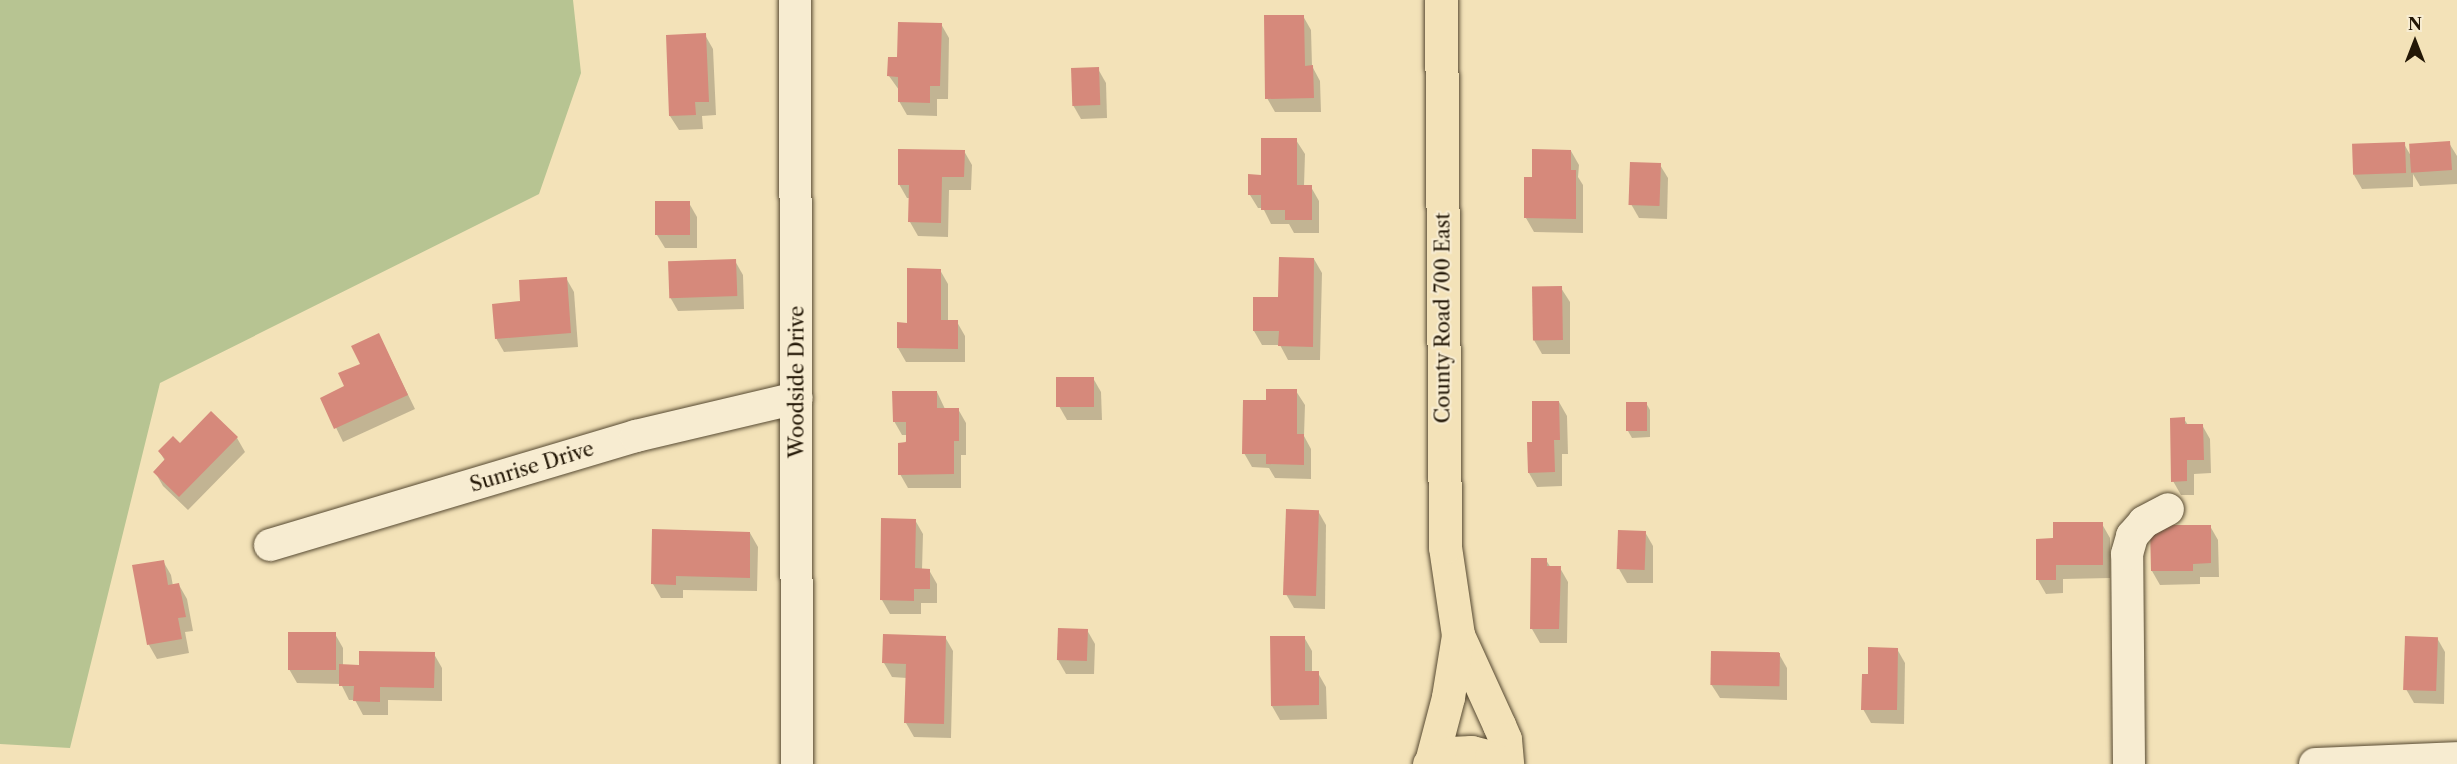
<!DOCTYPE html>
<html>
<head>
<meta charset="utf-8">
<style>
	body { margin:0 }
	#map { position:relative; width:2457px; height:764px; overflow:hidden; background:#f3e2b8; font-family:"Libre Caslon Text",serif }
	div>[style] { position:absolute }
	.green>* { inset:0; background:#b7c492 }
	.shadow>* { inset:0; background:#0003 }
	.building>* { inset:0; background:#d6897b; transform-origin:0 0 }
	.roads { filter:drop-shadow(0 0 2px #574a32) drop-shadow(0 0 2px #574a32) }
	.minor>* { height:32px; margin:-16px; padding:0 16px; transform-origin:16px; border-radius:16px; background:#f7ecd1 }
	.major>* { height:33px; margin:-16.5px; padding:0 16.5px; transform-origin:16.5px; border-radius:16.5px; background:#f3e2b8 }
	span { translate:-50% -50%; white-space:nowrap; text-align:center; line-height:1.15; -webkit-text-stroke:4.5px #f7ecd1; paint-order:stroke }
	.street-label { font-size:20px; color:#231706 }
	.north { position:absolute; left:2385px; top:12px; width:60px; height:60px; -webkit-text-stroke:4px #f7ecd1; paint-order:stroke; rotate:0deg; font-size:16px; font-weight:700; line-height:24px; text-align:center; color:#231706 }
	.north::after { content:''; display:block; margin:auto; width:21px; height:27px; background:#231706; clip-path:polygon(50% 0,100% 100%,50% 72%,0 100%) }
</style>
</head>
<body>
<div id="map">
	<div class="green">
		<div style="clip-path:polygon(0 0,573px 0,581px 73px,539px 194px,160px 383px,70px 748px,0 744px)"></div>
	</div>
	<div class="shadow">
		<div style="clip-path:polygon(1303px 16px,1311px 30px,1312px 66px,1320px 81px,1321px 112px,1275px 112px,1267px 98px)"></div>
		<div style="clip-path:polygon(941px 24px,949px 38px,948px 99px,937px 99px,937px 116px,907px 115px,899px 101px,899px 90px,889px 76px,899px 59px)"></div>
		<div style="clip-path:polygon(705px 35px,713px 49px,716px 115px,702px 116px,703px 129px,679px 130px,670px 116px,667px 36px)"></div>
		<div style="clip-path:polygon(1098px 69px,1106px 83px,1107px 118px,1081px 119px,1073px 105px)"></div>
		<div style="clip-path:polygon(1296px 140px,1305px 154px,1304px 186px,1311px 187px,1319px 201px,1319px 233px,1294px 233px,1289px 224px,1271px 224px,1263px 208px,1258px 208px,1250px 195px,1262px 176px)"></div>
		<div style="clip-path:polygon(2449px 143px,2457px 156px,2457px 184px,2420px 186px,2413px 174px,2413px 187px,2362px 189px,2354px 175px,2404px 144px,2411px 156px)"></div>
		<div style="clip-path:polygon(964px 151px,972px 165px,971px 190px,949px 190px,948px 237px,918px 236px,910px 222px,910px 198px,907px 198px,899px 184px)"></div>
		<div style="clip-path:polygon(1571px 151px,1579px 165px,1578px 177px,1583px 185px,1583px 233px,1534px 232px,1526px 218px,1534px 178px)"></div>
		<div style="clip-path:polygon(1660px 165px,1668px 178px,1667px 219px,1639px 218px,1631px 204px)"></div>
		<div style="clip-path:polygon(689px 203px,697px 217px,697px 248px,665px 248px,657px 235px)"></div>
		<div style="clip-path:polygon(1314px 259px,1322px 273px,1320px 360px,1288px 360px,1280px 345px,1262px 345px,1254px 331px)"></div>
		<div style="clip-path:polygon(735px 261px,743px 275px,744px 309px,678px 311px,670px 297px)"></div>
		<div style="clip-path:polygon(940px 270px,948px 284px,948px 322px,957px 322px,965px 336px,965px 362px,906px 362px,898px 348px,898px 324px,909px 324px)"></div>
		<div style="clip-path:polygon(566px 278px,574px 292px,578px 347px,504px 352px,496px 338px)"></div>
		<div style="clip-path:polygon(1561px 288px,1570px 302px,1570px 354px,1542px 354px,1534px 340px)"></div>
		<div style="clip-path:polygon(379px 335px,415px 409px,343px 442px,322px 399px,346px 387px)"></div>
		<div style="clip-path:polygon(1093px 378px,1101px 392px,1102px 420px,1067px 420px,1059px 406px)"></div>
		<div style="clip-path:polygon(1296px 391px,1305px 405px,1304px 436px,1311px 449px,1311px 479px,1275px 478px,1269px 468px,1252px 467px,1244px 453px,1267px 401px)"></div>
		<div style="clip-path:polygon(937px 392px,945px 409px,958px 409px,966px 423px,966px 455px,961px 455px,961px 488px,908px 488px,900px 474px,907px 435px,902px 435px,894px 421px)"></div>
		<div style="clip-path:polygon(1559px 402px,1567px 416px,1568px 454px,1562px 454px,1562px 486px,1537px 487px,1529px 473px,1534px 444px)"></div>
		<div style="clip-path:polygon(1646px 403px,1650px 410px,1650px 437px,1632px 438px,1628px 431px)"></div>
		<div style="clip-path:polygon(2184px 419px,2188px 425px,2202px 425px,2210px 439px,2211px 473px,2194px 474px,2194px 495px,2181px 495px,2173px 481px)"></div>
		<div style="clip-path:polygon(237px 438px,245px 452px,188px 510px,163px 486px,155px 472px,165px 461px,160px 452px,181px 445px)"></div>
		<div style="clip-path:polygon(1318px 511px,1326px 525px,1325px 609px,1294px 608px,1286px 594px)"></div>
		<div style="clip-path:polygon(915px 520px,923px 534px,922px 570px,929px 570px,937px 584px,937px 603px,921px 603px,921px 614px,890px 614px,882px 600px)"></div>
		<div style="clip-path:polygon(2102px 524px,2110px 538px,2110px 578px,2063px 579px,2063px 593px,2046px 594px,2038px 580px,2055px 540px)"></div>
		<div style="clip-path:polygon(2210px 526px,2218px 540px,2219px 577px,2200px 577px,2200px 584px,2160px 585px,2152px 571px)"></div>
		<div style="clip-path:polygon(1645px 532px,1653px 546px,1653px 583px,1627px 583px,1619px 569px)"></div>
		<div style="clip-path:polygon(750px 533px,758px 547px,757px 591px,683px 590px,683px 598px,661px 598px,653px 584px)"></div>
		<div style="clip-path:polygon(1546px 560px,1551px 568px,1560px 568px,1568px 582px,1567px 643px,1540px 643px,1532px 629px)"></div>
		<div style="clip-path:polygon(163px 561px,171px 575px,173px 586px,179px 585px,187px 599px,193px 631px,185px 632px,189px 653px,157px 659px,149px 645px,134px 567px)"></div>
		<div style="clip-path:polygon(1087px 630px,1095px 644px,1094px 674px,1066px 674px,1058px 660px)"></div>
		<div style="clip-path:polygon(335px 634px,343px 648px,343px 666px,360px 666px,434px 654px,442px 668px,442px 701px,388px 700px,388px 715px,363px 715px,355px 700px,349px 700px,341px 684px,297px 683px,289px 669px)"></div>
		<div style="clip-path:polygon(945px 637px,953px 651px,951px 738px,914px 737px,906px 723px,907px 678px,892px 677px,884px 663px)"></div>
		<div style="clip-path:polygon(1304px 637px,1312px 651px,1312px 673px,1318px 673px,1326px 687px,1327px 719px,1280px 720px,1272px 706px)"></div>
		<div style="clip-path:polygon(2437px 638px,2445px 652px,2444px 704px,2414px 703px,2406px 689px)"></div>
		<div style="clip-path:polygon(1897px 649px,1905px 663px,1904px 724px,1871px 723px,1863px 709px,1869px 676px)"></div>
		<div style="clip-path:polygon(1779px 654px,1787px 668px,1787px 700px,1720px 698px,1711px 684px)"></div>
	</div>
	<div class="building">
		<div style="clip-path:polygon(1264px 15px,1304px 15px,1305px 66px,1313px 65px,1314px 98px,1265px 99px)"></div>
		<div style="clip-path:polygon(898px 22px,942px 23px,940px 86px,930px 86px,930px 103px,898px 102px,898px 77px,887px 76px,888px 57px,897px 57px)"></div>
		<div style="clip-path:polygon(706px 33px,709px 102px,695px 102px,696px 115px,669px 116px,666px 35px)"></div>
		<div style="left:1099px;top:67px;width:38px;height:28px;rotate:88deg"></div>
		<div style="clip-path:polygon(1261px 138px,1297px 138px,1297px 185px,1312px 185px,1312px 220px,1285px 220px,1285px 210px,1261px 210px,1261px 195px,1248px 195px,1248px 174px,1261px 175px)"></div>
		<div style="left:2450px;top:141px;width:29px;height:41px;rotate:86deg"></div>
		<div style="left:2405px;top:142px;width:31px;height:53px;rotate:88deg"></div>
		<div style="clip-path:polygon(898px 149px,965px 150px,964px 177px,942px 177px,941px 223px,908px 222px,909px 185px,898px 185px)"></div>
		<div style="clip-path:polygon(1532px 149px,1571px 150px,1571px 170px,1576px 170px,1576px 219px,1524px 218px,1524px 177px,1532px 177px)"></div>
		<div style="left:1630px;top:162px;width:31px;height:43px;rotate:2deg"></div>
		<div style="left:690px;top:201px;width:34px;height:35px;rotate:90deg"></div>
		<div style="clip-path:polygon(1279px 257px,1314px 258px,1313px 347px,1278px 346px,1279px 331px,1253px 331px,1253px 297px,1278px 297px)"></div>
		<div style="left:736px;top:259px;width:37px;height:68px;rotate:88deg"></div>
		<div style="clip-path:polygon(907px 268px,941px 269px,941px 320px,958px 320px,958px 349px,897px 348px,897px 322px,907px 323px)"></div>
		<div style="clip-path:polygon(567px 277px,571px 333px,495px 339px,492px 304px,520px 301px,519px 280px)"></div>
		<div style="left:1562px;top:286px;width:54px;height:30px;rotate:89deg"></div>
		<div style="clip-path:polygon(379px 333px,408px 395px,334px 429px,320px 398px,344px 386px,338px 373px,360px 364px,351px 346px)"></div>
		<div style="left:1056px;top:377px;width:38px;height:30px"></div>
		<div style="clip-path:polygon(1266px 389px,1297px 389px,1297px 434px,1304px 434px,1304px 465px,1266px 464px,1266px 454px,1242px 454px,1243px 400px,1266px 400px)"></div>
		<div style="clip-path:polygon(892px 391px,937px 391px,937px 408px,959px 408px,959px 441px,954px 441px,954px 474px,898px 475px,898px 443px,906px 442px,906px 422px,893px 422px)"></div>
		<div style="clip-path:polygon(1532px 401px,1559px 401px,1560px 440px,1554px 440px,1555px 472px,1528px 473px,1527px 442px,1532px 442px)"></div>
		<div style="left:1626px;top:402px;width:21px;height:29px"></div>
		<div style="clip-path:polygon(211px 411px,238px 437px,179px 497px,153px 472px,165px 459px,158px 451px,173px 436px,180px 443px)"></div>
		<div style="clip-path:polygon(2185px 417px,2185px 424px,2203px 424px,2204px 460px,2187px 460px,2187px 481px,2171px 482px,2170px 418px)"></div>
		<div style="left:1286px;top:509px;width:33px;height:86px;rotate:2deg"></div>
		<div style="clip-path:polygon(881px 518px,916px 519px,915px 568px,930px 569px,930px 589px,914px 589px,914px 601px,880px 600px)"></div>
		<div style="clip-path:polygon(2053px 522px,2103px 522px,2103px 565px,2056px 565px,2056px 580px,2036px 580px,2036px 539px,2053px 538px)"></div>
		<div style="clip-path:polygon(2150px 525px,2211px 525px,2211px 563px,2193px 564px,2193px 571px,2151px 571px)"></div>
		<div style="clip-path:polygon(652px 529px,750px 532px,750px 578px,676px 576px,676px 585px,651px 584px)"></div>
		<div style="left:1618px;top:530px;width:28px;height:39px;rotate:2deg"></div>
		<div style="clip-path:polygon(1531px 558px,1547px 558px,1547px 566px,1561px 566px,1559px 629px,1530px 629px)"></div>
		<div style="clip-path:polygon(164px 560px,168px 585px,179px 583px,186px 617px,178px 618px,182px 639px,147px 645px,132px 565px)"></div>
		<div style="left:1058px;top:628px;width:30px;height:32px;rotate:2deg"></div>
		<div style="left:288px;top:632px;width:48px;height:38px"></div>
		<div style="clip-path:polygon(883px 634px,946px 636px,944px 724px,904px 723px,906px 664px,882px 663px)"></div>
		<div style="clip-path:polygon(1270px 636px,1305px 636px,1305px 671px,1319px 671px,1319px 705px,1271px 706px)"></div>
		<div style="left:2405px;top:636px;width:33px;height:54px;rotate:2deg"></div>
		<div style="clip-path:polygon(1868px 647px,1898px 648px,1897px 710px,1861px 710px,1862px 674px,1868px 674px)"></div>
		<div style="clip-path:polygon(359px 651px,435px 652px,434px 688px,380px 687px,380px 702px,353px 701px,354px 686px,339px 686px,339px 664px,359px 665px)"></div>
		<div style="left:1711px;top:651px;width:69px;height:34px;rotate:1deg"></div>
	</div>
	<div class="roads">
		<div class="minor">
			<div style="left:795px;top:0;width:764px;rotate:89.85deg"></div>
			<div style="left:270px;top:545px;width:382px;rotate:-16.6deg"></div>
			<div style="left:636px;top:436px;width:165px;rotate:-13.3deg"></div>
			<div style="left:2129px;top:764px;width:210px;rotate:-90.5deg"></div>
			<div style="left:2127px;top:554px;width:19px;rotate:-74deg"></div>
			<div style="left:2132px;top:536px;width:18px;rotate:-49deg"></div>
			<div style="left:2144px;top:522px;width:27px;rotate:-28deg"></div>
			<div style="left:2315px;top:764px;width:142px;rotate:-2.4deg"></div>
		</div>
		<div class="major">
			<div style="left:1458px;top:635px;width:99px;rotate:65.5deg"></div>
			<div style="left:1499px;top:725px;width:15px;rotate:67deg"></div>
			<div style="left:1505px;top:739px;width:25px;rotate:85deg"></div>
			<div style="left:1431px;top:762px;width:67px;rotate:-75.3deg"></div>
			<div style="left:1448px;top:697px;width:63px;rotate:-80.8deg"></div>
			<div style="left:1458px;top:635px;width:89px;rotate:-98.4deg"></div>
			<div style="left:1445px;top:547px;width:547px;rotate:-90.42deg"></div>
			<div style="left:1429px;top:764px;width:24px;rotate:-28deg"></div>
			<div style="left:1450px;top:753px;width:21px;rotate:-3deg"></div>
			<div style="left:1471px;top:752px;width:21px;rotate:14deg"></div>
			<div style="left:1491px;top:757px;width:12px;rotate:35deg"></div>
		</div>
	</div>
	<div class="street-label">
		<span style="left:1443px;top:318px;rotate:-90deg">County Road 700 East</span>
		<span style="left:797px;top:382px;rotate:-90deg">Woodside Drive</span>
		<span style="left:532px;top:467px;rotate:-17deg">Sunrise Drive</span>
	</div>
	<div class="north">N</div>
</div>
</body>
</html>
